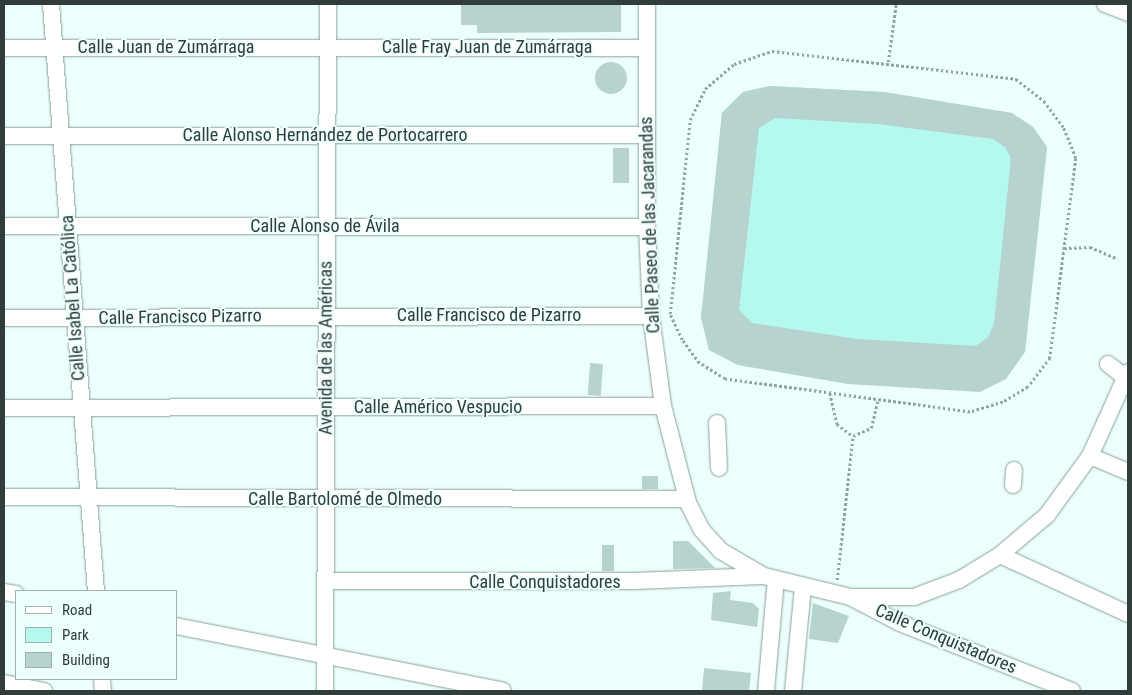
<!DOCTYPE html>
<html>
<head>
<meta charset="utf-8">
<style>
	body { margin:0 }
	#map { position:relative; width:1132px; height:695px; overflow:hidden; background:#edfffc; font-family:"Roboto Condensed",sans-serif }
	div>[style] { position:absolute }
	.green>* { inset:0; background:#b4f8ee }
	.building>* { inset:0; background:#b6d3cf; transform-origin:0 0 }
	.round { border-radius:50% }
	.path>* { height:2.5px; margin-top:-1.25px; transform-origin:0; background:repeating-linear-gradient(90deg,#93a3a0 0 2.5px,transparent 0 5px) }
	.roads { filter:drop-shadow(0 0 1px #86a19d) drop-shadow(0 0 1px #86a19d) }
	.minor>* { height:16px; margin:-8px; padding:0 8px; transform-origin:8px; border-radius:8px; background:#fff }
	span { translate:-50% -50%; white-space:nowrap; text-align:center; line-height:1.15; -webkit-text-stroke:4px #edfffc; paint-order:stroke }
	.street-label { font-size:18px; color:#313d3b }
	.frame { position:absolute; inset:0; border:5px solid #313d3b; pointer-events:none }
	.legend { position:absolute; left:15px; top:590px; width:162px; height:90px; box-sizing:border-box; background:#edfffc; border:1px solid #a2b1af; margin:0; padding:6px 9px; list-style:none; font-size:15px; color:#313d3b }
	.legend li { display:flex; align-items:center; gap:10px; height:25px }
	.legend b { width:25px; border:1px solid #a2b1af }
</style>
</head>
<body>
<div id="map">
	<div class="green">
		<div style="clip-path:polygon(770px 86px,884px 92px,1012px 113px,1033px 127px,1047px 147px,1025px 352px,738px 365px,709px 350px,701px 318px,722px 113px,743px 92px)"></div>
	</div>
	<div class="building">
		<div style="clip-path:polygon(461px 4px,621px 4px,621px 32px,477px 33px,477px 25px,461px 25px)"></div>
		<div class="round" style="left:595px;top:62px;width:32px;height:32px"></div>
		<div style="clip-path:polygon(evenodd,770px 86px,884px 92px,1012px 113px,1033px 127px,1047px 147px,1025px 352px,1006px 379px,980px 392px,848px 384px,738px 365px,709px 350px,701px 318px,722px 113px,743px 92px,770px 86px,775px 118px,878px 124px,993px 139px,1005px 147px,1011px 158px,994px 324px,988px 337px,976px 346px,857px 339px,752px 323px,739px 310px,759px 128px,775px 118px)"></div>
		<div style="left:613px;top:148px;width:16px;height:35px"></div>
		<div style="left:590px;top:363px;width:13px;height:32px;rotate:4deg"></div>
		<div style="left:642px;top:476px;width:16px;height:13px"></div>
		<div style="clip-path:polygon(673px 541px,688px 541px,715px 568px,673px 569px)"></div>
		<div style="left:602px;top:545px;width:12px;height:26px"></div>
		<div style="clip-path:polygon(731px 591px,730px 600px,753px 603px,759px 609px,757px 627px,711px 620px,713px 593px)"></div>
		<div style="clip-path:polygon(813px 603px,849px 616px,838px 643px,809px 639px)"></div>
		<div style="clip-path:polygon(704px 668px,751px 673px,749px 691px,702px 691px)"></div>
	</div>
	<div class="path">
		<div style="left:772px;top:51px;width:246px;rotate:6.5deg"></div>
		<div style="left:1016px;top:79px;width:36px;rotate:38deg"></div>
		<div style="left:1044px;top:101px;width:34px;rotate:53deg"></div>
		<div style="left:1064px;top:128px;width:32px;rotate:68deg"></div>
		<div style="left:1076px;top:158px;width:202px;rotate:97.4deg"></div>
		<div style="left:1050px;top:358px;width:36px;rotate:127deg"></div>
		<div style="left:1028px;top:387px;width:29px;rotate:149deg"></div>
		<div style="left:1003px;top:402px;width:34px;rotate:163deg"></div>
		<div style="left:970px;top:412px;width:247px;rotate:-172.3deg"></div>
		<div style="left:725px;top:379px;width:31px;rotate:-148deg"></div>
		<div style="left:699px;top:363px;width:29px;rotate:-126deg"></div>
		<div style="left:682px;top:340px;width:29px;rotate:-115deg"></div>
		<div style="left:670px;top:314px;width:195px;rotate:-84.1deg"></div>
		<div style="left:690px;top:120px;width:34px;rotate:-64deg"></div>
		<div style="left:705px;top:89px;width:38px;rotate:-41deg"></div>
		<div style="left:734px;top:64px;width:40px;rotate:-18.9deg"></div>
		<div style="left:888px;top:62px;width:59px;rotate:-82.1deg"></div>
		<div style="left:1064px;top:248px;width:26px;rotate:-2deg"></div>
		<div style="left:1090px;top:247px;width:30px;rotate:23deg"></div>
		<div style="left:830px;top:393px;width:32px;rotate:77deg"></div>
		<div style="left:837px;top:424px;width:20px;rotate:37deg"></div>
		<div style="left:853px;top:436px;width:20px;rotate:-24deg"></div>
		<div style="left:871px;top:428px;width:29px;rotate:-76deg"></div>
		<div style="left:837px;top:580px;width:145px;rotate:-83.7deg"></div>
	</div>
	<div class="roads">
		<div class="minor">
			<div style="left:51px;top:4px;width:589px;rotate:85.62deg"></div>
			<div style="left:647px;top:4px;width:223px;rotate:90deg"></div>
			<div style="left:647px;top:227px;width:89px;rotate:87.4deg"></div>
			<div style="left:651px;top:316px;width:91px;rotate:82.4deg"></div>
			<div style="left:663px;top:406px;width:100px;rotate:75.5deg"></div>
			<div style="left:688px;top:503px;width:30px;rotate:63deg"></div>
			<div style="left:702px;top:530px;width:28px;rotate:48deg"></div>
			<div style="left:721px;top:551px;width:50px;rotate:30.2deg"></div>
			<div style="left:764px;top:576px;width:89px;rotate:13.7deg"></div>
			<div style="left:850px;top:597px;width:64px"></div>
			<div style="left:914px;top:597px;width:48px;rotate:-20.7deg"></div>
			<div style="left:959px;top:580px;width:48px;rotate:-31.4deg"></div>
			<div style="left:1000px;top:555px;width:62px;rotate:-40.4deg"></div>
			<div style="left:1047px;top:515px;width:73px;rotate:-53.9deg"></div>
			<div style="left:1090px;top:456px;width:92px;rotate:-65.7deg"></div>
			<div style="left:1105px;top:4px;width:25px;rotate:21deg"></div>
			<div style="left:4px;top:48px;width:642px"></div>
			<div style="left:4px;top:136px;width:642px;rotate:-0.09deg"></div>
			<div style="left:4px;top:226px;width:643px;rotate:0.09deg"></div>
			<div style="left:4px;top:318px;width:647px;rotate:-0.18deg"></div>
			<div style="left:1108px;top:364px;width:23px;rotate:38deg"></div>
			<div style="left:4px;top:408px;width:659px;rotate:-0.17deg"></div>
			<div style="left:717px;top:423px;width:45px;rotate:87.5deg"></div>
			<div style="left:1090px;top:456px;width:41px;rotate:22.8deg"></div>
			<div style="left:1013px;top:485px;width:15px;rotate:-86deg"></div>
			<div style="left:4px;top:497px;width:683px;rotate:0.17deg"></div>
			<div style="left:1000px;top:555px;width:141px;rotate:24.7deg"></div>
			<div style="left:325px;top:581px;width:309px"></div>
			<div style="left:634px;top:581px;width:128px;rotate:-2.2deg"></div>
			<div style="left:4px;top:592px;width:12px;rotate:9deg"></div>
			<div style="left:852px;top:598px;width:54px;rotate:27.5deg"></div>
			<div style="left:900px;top:623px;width:185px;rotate:21.6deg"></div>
			<div style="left:176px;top:626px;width:333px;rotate:11.2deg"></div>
			<div style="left:102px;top:679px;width:12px;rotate:85deg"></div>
			<div style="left:4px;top:683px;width:41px;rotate:11.3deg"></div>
			<div style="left:325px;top:691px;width:687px;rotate:-89.75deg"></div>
			<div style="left:766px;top:691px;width:112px;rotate:-84.9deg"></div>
			<div style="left:793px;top:691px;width:104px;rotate:-84.5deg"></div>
		</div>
	</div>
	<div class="street-label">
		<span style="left:166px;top:47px">Calle Juan de Zumárraga</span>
		<span style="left:487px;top:47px">Calle Fray Juan de Zumárraga</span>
		<span style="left:325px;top:135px">Calle Alonso Hernández de Portocarrero</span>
		<span style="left:650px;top:225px;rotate:-92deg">Calle Paseo de las Jacarandas</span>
		<span style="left:325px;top:226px">Calle Alonso de Ávila</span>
		<span style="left:73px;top:298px;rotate:-94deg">Calle Isabel La Católica</span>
		<span style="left:489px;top:315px">Calle Francisco de Pizarro</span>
		<span style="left:180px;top:317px;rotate:-1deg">Calle Francisco Pizarro</span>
		<span style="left:326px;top:348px;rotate:-90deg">Avenida de las Américas</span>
		<span style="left:438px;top:407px">Calle Américo Vespucio</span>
		<span style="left:345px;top:499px">Calle Bartolomé de Olmedo</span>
		<span style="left:545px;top:582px">Calle Conquistadores</span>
		<span style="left:946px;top:639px;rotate:23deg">Calle Conquistadores</span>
	</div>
	<div class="frame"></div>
	<ul class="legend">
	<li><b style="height:6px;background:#fff"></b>Road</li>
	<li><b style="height:14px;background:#b4f8ee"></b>Park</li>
	<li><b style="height:14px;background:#b6d3cf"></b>Building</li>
	</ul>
</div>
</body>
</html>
